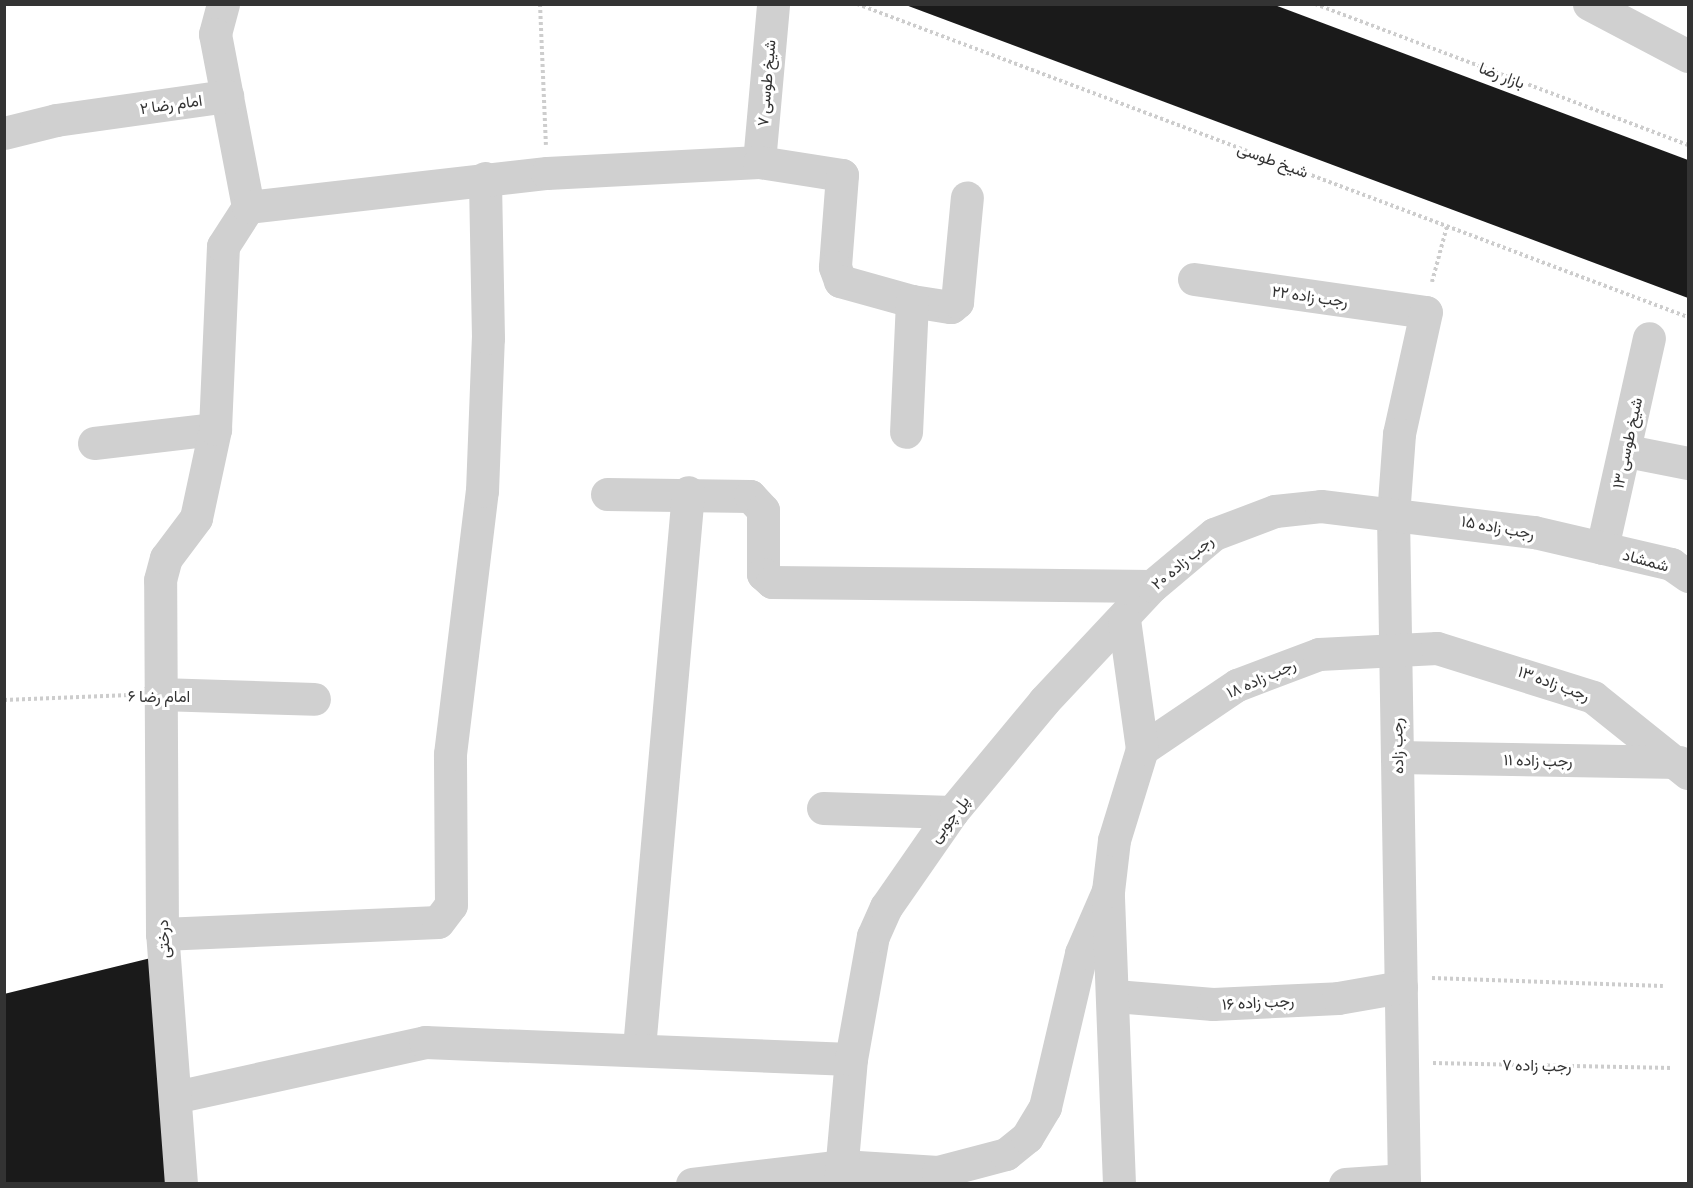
<!DOCTYPE html>
<html>
<head>
<meta charset="utf-8">
<style>
	body { margin:0 }
	#map { position:relative; width:1693px; height:1188px; overflow:hidden; background:#fff; font-family:"PT Sans Narrow",Vazirmatn,sans-serif }
	div>[style] { position:absolute }
	.building>* { inset:0; background:#1a1a1a }
	.path>* { height:4px; margin-top:-2px; transform-origin:0; background:repeating-linear-gradient(90deg,#cdcdcd 0 3px,transparent 0 6px) }
	.minor>* { height:33px; margin:-16.5px; padding:0 16.5px; transform-origin:16.5px; border-radius:16.5px; background:#d0d0d0 }
	span { translate:-50% -50%; white-space:nowrap; text-align:center; line-height:1.15; -webkit-text-stroke:6px #fff; paint-order:stroke }
	.street-label { font-size:16px; color:#333 }
	.frame { position:absolute; inset:0; border:6px solid #333; pointer-events:none }
</style>
</head>
<body>
<div id="map">
	<div class="building">
		<div style="clip-path:polygon(903px 4px,1272px 4px,1688px 160px,1688px 298px)"></div>
		<div style="clip-path:polygon(155px 957px,174px 1184px,4px 1184px,4px 994px)"></div>
	</div>
	<div class="path">
		<div style="left:540px;top:4px;width:141px;rotate:87.6deg"></div>
		<div style="left:857px;top:4px;width:888px;rotate:20.64deg"></div>
		<div style="left:1315px;top:4px;width:399px;rotate:20.7deg"></div>
		<div style="left:1432px;top:282px;width:58px;rotate:-75deg"></div>
		<div style="left:4px;top:700px;width:126px;rotate:-2.3deg"></div>
		<div style="left:1432px;top:978px;width:231px;rotate:2deg"></div>
		<div style="left:1433px;top:1063px;width:239px;rotate:1.2deg"></div>
	</div>
	<div class="minor">
		<div style="left:223px;top:4px;width:31px;rotate:105deg"></div>
		<div style="left:215px;top:34px;width:176px;rotate:79.2deg"></div>
		<div style="left:1589px;top:4px;width:112px;rotate:27.7deg"></div>
		<div style="left:4px;top:133px;width:54px;rotate:-14deg"></div>
		<div style="left:56px;top:120px;width:173px;rotate:-8deg"></div>
		<div style="left:759px;top:162px;width:159px;rotate:-84.9deg"></div>
		<div style="left:1194px;top:279px;width:234px;rotate:8.1deg"></div>
		<div style="left:1426px;top:312px;width:125px;rotate:102.5deg"></div>
		<div style="left:1399px;top:434px;width:81px;rotate:94.2deg"></div>
		<div style="left:1393px;top:515px;width:669px;rotate:89.06deg"></div>
		<div style="left:912px;top:301px;width:39px;rotate:9deg"></div>
		<div style="left:951px;top:307px;width:8px;rotate:-40deg"></div>
		<div style="left:957px;top:302px;width:105px;rotate:-84.6deg"></div>
		<div style="left:94px;top:443px;width:122px;rotate:-6.6deg"></div>
		<div style="left:1627px;top:451px;width:62px;rotate:11.1deg"></div>
		<div style="left:607px;top:494px;width:143px;rotate:0.8deg"></div>
		<div style="left:750px;top:496px;width:19px;rotate:47deg"></div>
		<div style="left:763px;top:510px;width:64px;rotate:90deg"></div>
		<div style="left:763px;top:574px;width:12px;rotate:42deg"></div>
		<div style="left:772px;top:582px;width:380px;rotate:0.6deg"></div>
		<div style="left:1602px;top:548px;width:215px;rotate:-77.4deg"></div>
		<div style="left:159px;top:694px;width:155px;rotate:1.8deg"></div>
		<div style="left:1142px;top:749px;width:115px;rotate:-34deg"></div>
		<div style="left:1237px;top:685px;width:88px;rotate:-20.7deg"></div>
		<div style="left:1319px;top:654px;width:118px;rotate:-2.9deg"></div>
		<div style="left:1437px;top:648px;width:164px;rotate:17.4deg"></div>
		<div style="left:1593px;top:697px;width:122px;rotate:38.7deg"></div>
		<div style="left:1397px;top:757px;width:282px;rotate:1deg"></div>
		<div style="left:823px;top:808px;width:129px;rotate:1.8deg"></div>
		<div style="left:162px;top:934px;width:276px;rotate:-2.5deg"></div>
		<div style="left:438px;top:922px;width:21px;rotate:-53deg"></div>
		<div style="left:451px;top:905px;width:151px;rotate:-90.4deg"></div>
		<div style="left:450px;top:754px;width:265px;rotate:-83.1deg"></div>
		<div style="left:482px;top:491px;width:153px;rotate:-87.8deg"></div>
		<div style="left:488px;top:338px;width:160px;rotate:-91.1deg"></div>
		<div style="left:1115px;top:996px;width:98px;rotate:4.7deg"></div>
		<div style="left:1213px;top:1004px;width:125px;rotate:-2.7deg"></div>
		<div style="left:1338px;top:998px;width:64px;rotate:-9.9deg"></div>
		<div style="left:639px;top:1048px;width:558px;rotate:-84.96deg"></div>
		<div style="left:175px;top:1097px;width:256px;rotate:-12.4deg"></div>
		<div style="left:425px;top:1042px;width:426px;rotate:2.3deg"></div>
		<div style="left:181px;top:1184px;width:251px;rotate:-94.3deg"></div>
		<div style="left:162px;top:934px;width:354px;rotate:-90.3deg"></div>
		<div style="left:160px;top:580px;width:23px;rotate:-75deg"></div>
		<div style="left:166px;top:558px;width:50px;rotate:-53.1deg"></div>
		<div style="left:196px;top:518px;width:91px;rotate:-77.9deg"></div>
		<div style="left:215px;top:429px;width:183px;rotate:-87.5deg"></div>
		<div style="left:223px;top:246px;width:46px;rotate:-57.3deg"></div>
		<div style="left:248px;top:207px;width:301px;rotate:-6.5deg"></div>
		<div style="left:547px;top:173px;width:212px;rotate:-3deg"></div>
		<div style="left:759px;top:162px;width:84px;rotate:8.9deg"></div>
		<div style="left:842px;top:175px;width:92px;rotate:94.4deg"></div>
		<div style="left:835px;top:267px;width:15px;rotate:70deg"></div>
		<div style="left:840px;top:281px;width:75px;rotate:15.5deg"></div>
		<div style="left:912px;top:301px;width:131px;rotate:92.6deg"></div>
		<div style="left:692px;top:1184px;width:151px;rotate:-6.8deg"></div>
		<div style="left:842px;top:1166px;width:96px;rotate:3.6deg"></div>
		<div style="left:938px;top:1172px;width:70px;rotate:-14.8deg"></div>
		<div style="left:1006px;top:1154px;width:27px;rotate:-39deg"></div>
		<div style="left:1027px;top:1137px;width:35px;rotate:-59deg"></div>
		<div style="left:1045px;top:1107px;width:158px;rotate:-76.8deg"></div>
		<div style="left:1081px;top:953px;width:68px;rotate:-66.5deg"></div>
		<div style="left:840px;top:1184px;width:125px;rotate:-85deg"></div>
		<div style="left:851px;top:1059px;width:125px;rotate:-79.9deg"></div>
		<div style="left:873px;top:936px;width:32px;rotate:-66deg"></div>
		<div style="left:886px;top:907px;width:116px;rotate:-55.2deg"></div>
		<div style="left:952px;top:812px;width:144px;rotate:-50.3deg"></div>
		<div style="left:1044px;top:701px;width:158px;rotate:-46.8deg"></div>
		<div style="left:1152px;top:586px;width:81px;rotate:-40deg"></div>
		<div style="left:1214px;top:534px;width:65px;rotate:-20.7deg"></div>
		<div style="left:1275px;top:511px;width:46px;rotate:-6.2deg"></div>
		<div style="left:1321px;top:506px;width:215px;rotate:7deg"></div>
		<div style="left:1534px;top:532px;width:141px;rotate:13.1deg"></div>
		<div style="left:1671px;top:564px;width:21px;rotate:35deg"></div>
		<div style="left:1119px;top:1184px;width:293px;rotate:-92.2deg"></div>
		<div style="left:1108px;top:891px;width:51px;rotate:-83.3deg"></div>
		<div style="left:1114px;top:840px;width:95px;rotate:-72.9deg"></div>
		<div style="left:1142px;top:749px;width:130px;rotate:-97.9deg"></div>
		<div style="left:1345px;top:1184px;width:59px;rotate:-3.9deg"></div>
	</div>
	<div class="street-label">
		<span style="left:1502px;top:75px;rotate:21deg">بازار رضا</span>
		<span style="left:766px;top:83px;rotate:-85deg">شیخ طوسی ۷</span>
		<span style="left:171px;top:104px;rotate:-8deg">امام رضا ۲</span>
		<span style="left:1273px;top:160px;rotate:20deg">شیخ طوسی</span>
		<span style="left:1310px;top:296px;rotate:8deg">رجب زاده ۲۲</span>
		<span style="left:1627px;top:443px;rotate:-78deg">شیخ طوسی ۱۳</span>
		<span style="left:1498px;top:527px;rotate:10deg">رجب زاده ۱۵</span>
		<span style="left:1646px;top:560px;rotate:15deg">شمشاد</span>
		<span style="left:1182px;top:562px;rotate:-40deg">رجب زاده ۲۰</span>
		<span style="left:1261px;top:678px;rotate:-24deg">رجب زاده ۱۸</span>
		<span style="left:1554px;top:683px;rotate:20deg">رجب زاده ۱۳</span>
		<span style="left:159px;top:696px">امام رضا ۶</span>
		<span style="left:1397px;top:746px;rotate:-91deg">رجب زاده</span>
		<span style="left:1538px;top:760px;rotate:1deg">رجب زاده ۱۱</span>
		<span style="left:949px;top:819px;rotate:-53deg">پل چوبی</span>
		<span style="left:163px;top:939px;rotate:-93deg">درختی</span>
		<span style="left:1258px;top:1002px;rotate:-3deg">رجب زاده ۱۶</span>
		<span style="left:1537px;top:1065px;rotate:1deg">رجب زاده ۷</span>
	</div>
	<div class="frame"></div>
</div>
</body>
</html>
